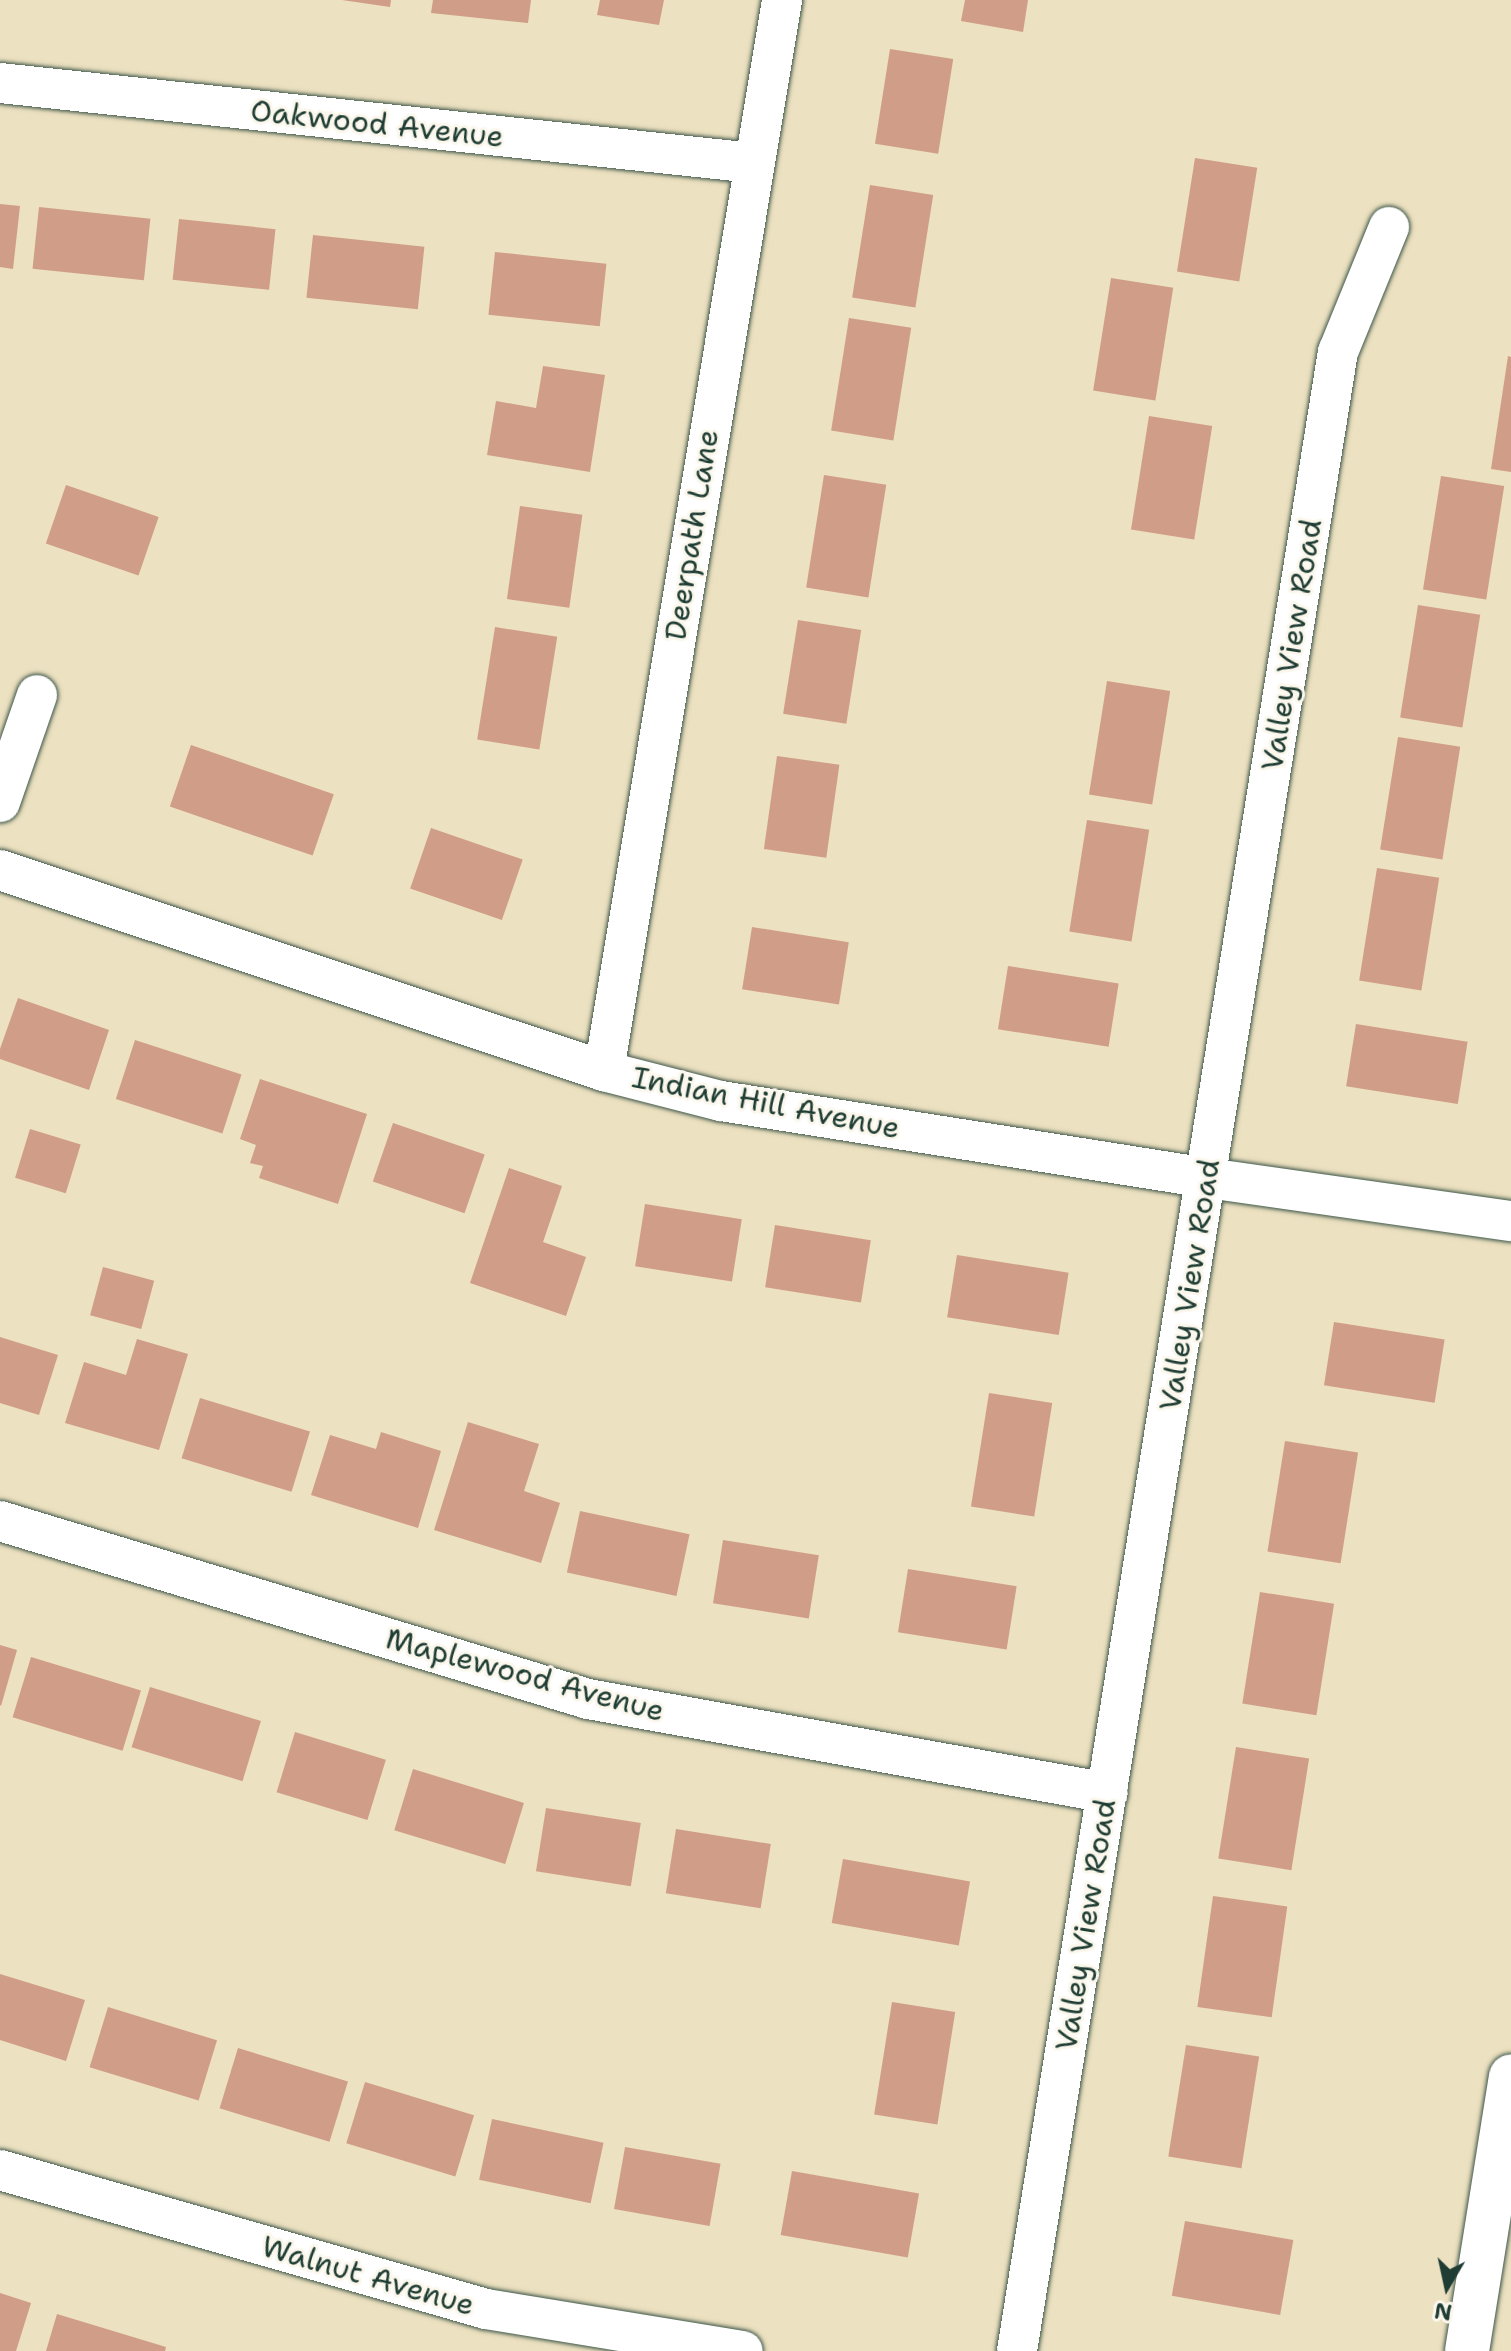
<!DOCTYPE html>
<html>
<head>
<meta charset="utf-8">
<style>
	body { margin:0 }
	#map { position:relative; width:1511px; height:2351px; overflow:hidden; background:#ece1c0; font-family:"Shantell Sans",sans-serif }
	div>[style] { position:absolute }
	.building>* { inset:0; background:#d09d88; transform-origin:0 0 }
	.roads { filter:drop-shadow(0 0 2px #3e5649) drop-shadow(0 0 2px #3e5649) }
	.minor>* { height:40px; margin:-20px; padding:0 20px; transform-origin:20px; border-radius:20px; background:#fff }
	.secondary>* { height:44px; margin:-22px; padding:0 22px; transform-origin:22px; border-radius:22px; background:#fff }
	span { translate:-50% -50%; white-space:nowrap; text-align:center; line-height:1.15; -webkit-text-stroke:6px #fbf7ec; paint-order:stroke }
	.street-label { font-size:30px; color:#1f3d34 }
	.north { position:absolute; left:1407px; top:2247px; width:80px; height:80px; -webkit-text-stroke:6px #fbf7ec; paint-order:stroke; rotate:189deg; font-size:22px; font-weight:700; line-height:32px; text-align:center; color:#1f3d34 }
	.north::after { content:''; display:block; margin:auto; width:28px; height:36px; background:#1f3d34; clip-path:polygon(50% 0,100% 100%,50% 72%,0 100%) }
</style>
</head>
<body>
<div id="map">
	<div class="building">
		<div style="clip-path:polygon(342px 0,391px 0,390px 7px)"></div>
		<div style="clip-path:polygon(433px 0,531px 0,528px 23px,431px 13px)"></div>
		<div style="clip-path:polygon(600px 0,664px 0,659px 25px,597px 15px)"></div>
		<div style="clip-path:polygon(965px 0,1028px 0,1023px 32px,961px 21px)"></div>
		<div style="left:890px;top:49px;width:64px;height:96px;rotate:9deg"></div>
		<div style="left:1195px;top:158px;width:63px;height:115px;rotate:9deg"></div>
		<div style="left:870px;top:185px;width:64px;height:114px;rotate:9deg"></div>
		<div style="clip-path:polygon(0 204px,20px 206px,13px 269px,0 267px)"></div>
		<div style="left:39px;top:207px;width:112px;height:62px;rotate:6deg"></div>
		<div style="left:179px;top:219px;width:97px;height:61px;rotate:6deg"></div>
		<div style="left:313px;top:235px;width:112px;height:63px;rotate:6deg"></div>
		<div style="left:495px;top:252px;width:112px;height:63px;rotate:6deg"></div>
		<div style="left:1111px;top:278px;width:63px;height:114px;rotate:9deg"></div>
		<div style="left:849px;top:318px;width:63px;height:114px;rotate:9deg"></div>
		<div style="clip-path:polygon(1508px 356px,1511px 357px,1511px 472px,1491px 469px)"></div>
		<div style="clip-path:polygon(543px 366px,605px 375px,590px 472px,487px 455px,496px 401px,536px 408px)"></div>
		<div style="left:1149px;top:416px;width:64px;height:115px;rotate:9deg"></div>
		<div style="left:824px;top:475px;width:63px;height:114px;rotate:9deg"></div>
		<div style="left:1441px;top:476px;width:64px;height:115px;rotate:9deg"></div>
		<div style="left:66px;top:485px;width:98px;height:62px;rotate:19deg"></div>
		<div style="left:520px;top:506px;width:63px;height:94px;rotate:8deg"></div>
		<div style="left:1418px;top:605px;width:63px;height:114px;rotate:9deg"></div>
		<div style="left:798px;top:620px;width:64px;height:95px;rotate:9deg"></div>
		<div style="left:495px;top:627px;width:63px;height:114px;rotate:9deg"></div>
		<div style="left:1107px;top:681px;width:64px;height:115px;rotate:9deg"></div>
		<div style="left:1398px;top:737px;width:63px;height:114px;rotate:9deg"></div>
		<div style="left:191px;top:745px;width:151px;height:65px;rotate:19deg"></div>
		<div style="left:777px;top:756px;width:63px;height:94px;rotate:8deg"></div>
		<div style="left:1087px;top:820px;width:63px;height:113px;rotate:9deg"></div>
		<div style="left:431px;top:828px;width:97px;height:64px;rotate:19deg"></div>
		<div style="left:1377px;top:868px;width:63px;height:114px;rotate:9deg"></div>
		<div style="left:752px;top:927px;width:98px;height:63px;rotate:9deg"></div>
		<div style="left:1008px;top:966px;width:112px;height:64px;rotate:9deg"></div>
		<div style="clip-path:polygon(18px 998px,109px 1030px,89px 1090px,0 1059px,0 1049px)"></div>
		<div style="left:1356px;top:1024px;width:113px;height:63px;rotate:9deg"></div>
		<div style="left:135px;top:1040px;width:112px;height:62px;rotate:18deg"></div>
		<div style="clip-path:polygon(260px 1079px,367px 1114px,338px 1204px,259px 1178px,263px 1166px,250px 1163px,256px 1145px,240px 1139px)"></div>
		<div style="left:393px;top:1123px;width:97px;height:62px;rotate:19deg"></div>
		<div style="left:30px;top:1129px;width:53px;height:51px;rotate:17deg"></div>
		<div style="clip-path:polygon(509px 1168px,562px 1186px,543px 1242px,586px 1257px,566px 1316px,470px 1283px)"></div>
		<div style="left:645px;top:1204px;width:98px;height:63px;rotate:9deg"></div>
		<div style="left:775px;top:1225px;width:97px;height:63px;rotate:9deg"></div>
		<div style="left:957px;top:1255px;width:113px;height:63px;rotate:9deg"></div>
		<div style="left:103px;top:1267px;width:53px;height:50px;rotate:15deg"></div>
		<div style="left:1334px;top:1322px;width:112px;height:64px;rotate:9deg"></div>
		<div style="clip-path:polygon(0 1337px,58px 1355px,39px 1415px,0 1403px)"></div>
		<div style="clip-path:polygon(137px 1339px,188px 1354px,159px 1450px,65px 1423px,84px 1362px,126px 1375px)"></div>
		<div style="left:989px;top:1393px;width:64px;height:115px;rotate:9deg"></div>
		<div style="left:200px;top:1398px;width:115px;height:63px;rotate:17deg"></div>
		<div style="clip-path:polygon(468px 1422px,539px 1444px,524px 1491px,560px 1503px,541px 1563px,434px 1530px)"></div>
		<div style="clip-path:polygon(381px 1432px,441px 1451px,418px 1528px,311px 1495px,330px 1435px,376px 1449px)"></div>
		<div style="left:1285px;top:1441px;width:74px;height:112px;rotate:9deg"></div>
		<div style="left:580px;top:1511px;width:112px;height:63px;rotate:12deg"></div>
		<div style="left:723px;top:1540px;width:97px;height:64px;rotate:9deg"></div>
		<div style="left:908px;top:1569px;width:110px;height:64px;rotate:9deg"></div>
		<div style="left:1260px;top:1592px;width:75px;height:113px;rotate:9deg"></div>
		<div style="clip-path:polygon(0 1645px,17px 1650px,1px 1706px,0 1705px)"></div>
		<div style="left:31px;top:1657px;width:115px;height:63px;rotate:17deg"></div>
		<div style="left:150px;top:1687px;width:116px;height:63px;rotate:17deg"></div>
		<div style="left:295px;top:1732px;width:95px;height:63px;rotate:17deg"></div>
		<div style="left:1236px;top:1747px;width:74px;height:113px;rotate:9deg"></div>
		<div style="left:413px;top:1769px;width:116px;height:64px;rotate:17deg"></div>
		<div style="left:546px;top:1808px;width:96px;height:64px;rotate:9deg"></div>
		<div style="left:676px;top:1829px;width:96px;height:65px;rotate:9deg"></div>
		<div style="left:843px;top:1859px;width:129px;height:65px;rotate:10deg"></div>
		<div style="left:1213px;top:1896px;width:75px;height:112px;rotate:8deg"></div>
		<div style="clip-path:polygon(0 1974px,85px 2000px,66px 2061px,0 2040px)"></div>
		<div style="left:892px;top:2002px;width:64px;height:114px;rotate:9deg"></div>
		<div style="left:108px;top:2007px;width:114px;height:63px;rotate:17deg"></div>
		<div style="left:1186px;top:2045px;width:74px;height:113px;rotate:9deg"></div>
		<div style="left:238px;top:2048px;width:115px;height:63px;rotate:17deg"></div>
		<div style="left:365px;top:2082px;width:114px;height:64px;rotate:17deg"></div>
		<div style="left:492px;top:2119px;width:114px;height:62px;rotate:12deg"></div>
		<div style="left:625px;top:2147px;width:97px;height:63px;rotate:10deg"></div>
		<div style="left:792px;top:2171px;width:129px;height:65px;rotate:10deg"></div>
		<div style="left:1185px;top:2221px;width:110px;height:76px;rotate:10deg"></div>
		<div style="clip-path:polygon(0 2293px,31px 2303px,16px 2351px,0 2351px)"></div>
		<div style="clip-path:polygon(57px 2314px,166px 2347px,165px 2351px,46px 2351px)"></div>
	</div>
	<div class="roads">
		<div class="minor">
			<div style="left:0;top:83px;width:758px;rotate:6.06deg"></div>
			<div style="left:0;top:802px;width:113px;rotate:-70.9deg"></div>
			<div style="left:0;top:870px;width:637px;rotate:18.41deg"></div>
			<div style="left:604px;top:1071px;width:121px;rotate:14.4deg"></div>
			<div style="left:721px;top:1101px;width:493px;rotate:9deg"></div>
			<div style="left:1208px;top:1178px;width:306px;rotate:8.1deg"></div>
			<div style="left:604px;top:1071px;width:1086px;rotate:-80.56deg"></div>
			<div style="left:0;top:1521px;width:614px;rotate:16.84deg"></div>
			<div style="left:588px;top:1699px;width:528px;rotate:10.25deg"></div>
			<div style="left:0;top:2170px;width:505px;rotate:15.96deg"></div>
			<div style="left:486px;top:2309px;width:260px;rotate:9.3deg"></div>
			<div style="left:1017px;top:2351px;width:2025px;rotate:-80.88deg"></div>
			<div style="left:1338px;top:352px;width:135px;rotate:-67.8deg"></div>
		</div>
		<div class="secondary">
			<div style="left:1467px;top:2351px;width:278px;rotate:-80.9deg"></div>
		</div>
	</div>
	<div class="street-label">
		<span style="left:377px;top:124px;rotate:6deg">Oakwood Avenue</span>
		<span style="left:692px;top:535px;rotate:-81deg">Deerpath Lane</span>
		<span style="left:1292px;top:645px;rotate:-81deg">Valley View Road</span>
		<span style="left:766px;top:1103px;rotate:11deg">Indian Hill Avenue</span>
		<span style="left:1190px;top:1285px;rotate:-81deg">Valley View Road</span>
		<span style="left:525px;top:1675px;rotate:15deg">Maplewood Avenue</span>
		<span style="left:1086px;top:1925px;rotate:-81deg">Valley View Road</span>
		<span style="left:368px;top:2276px;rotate:16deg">Walnut Avenue</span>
	</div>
	<div class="north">N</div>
</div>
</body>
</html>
